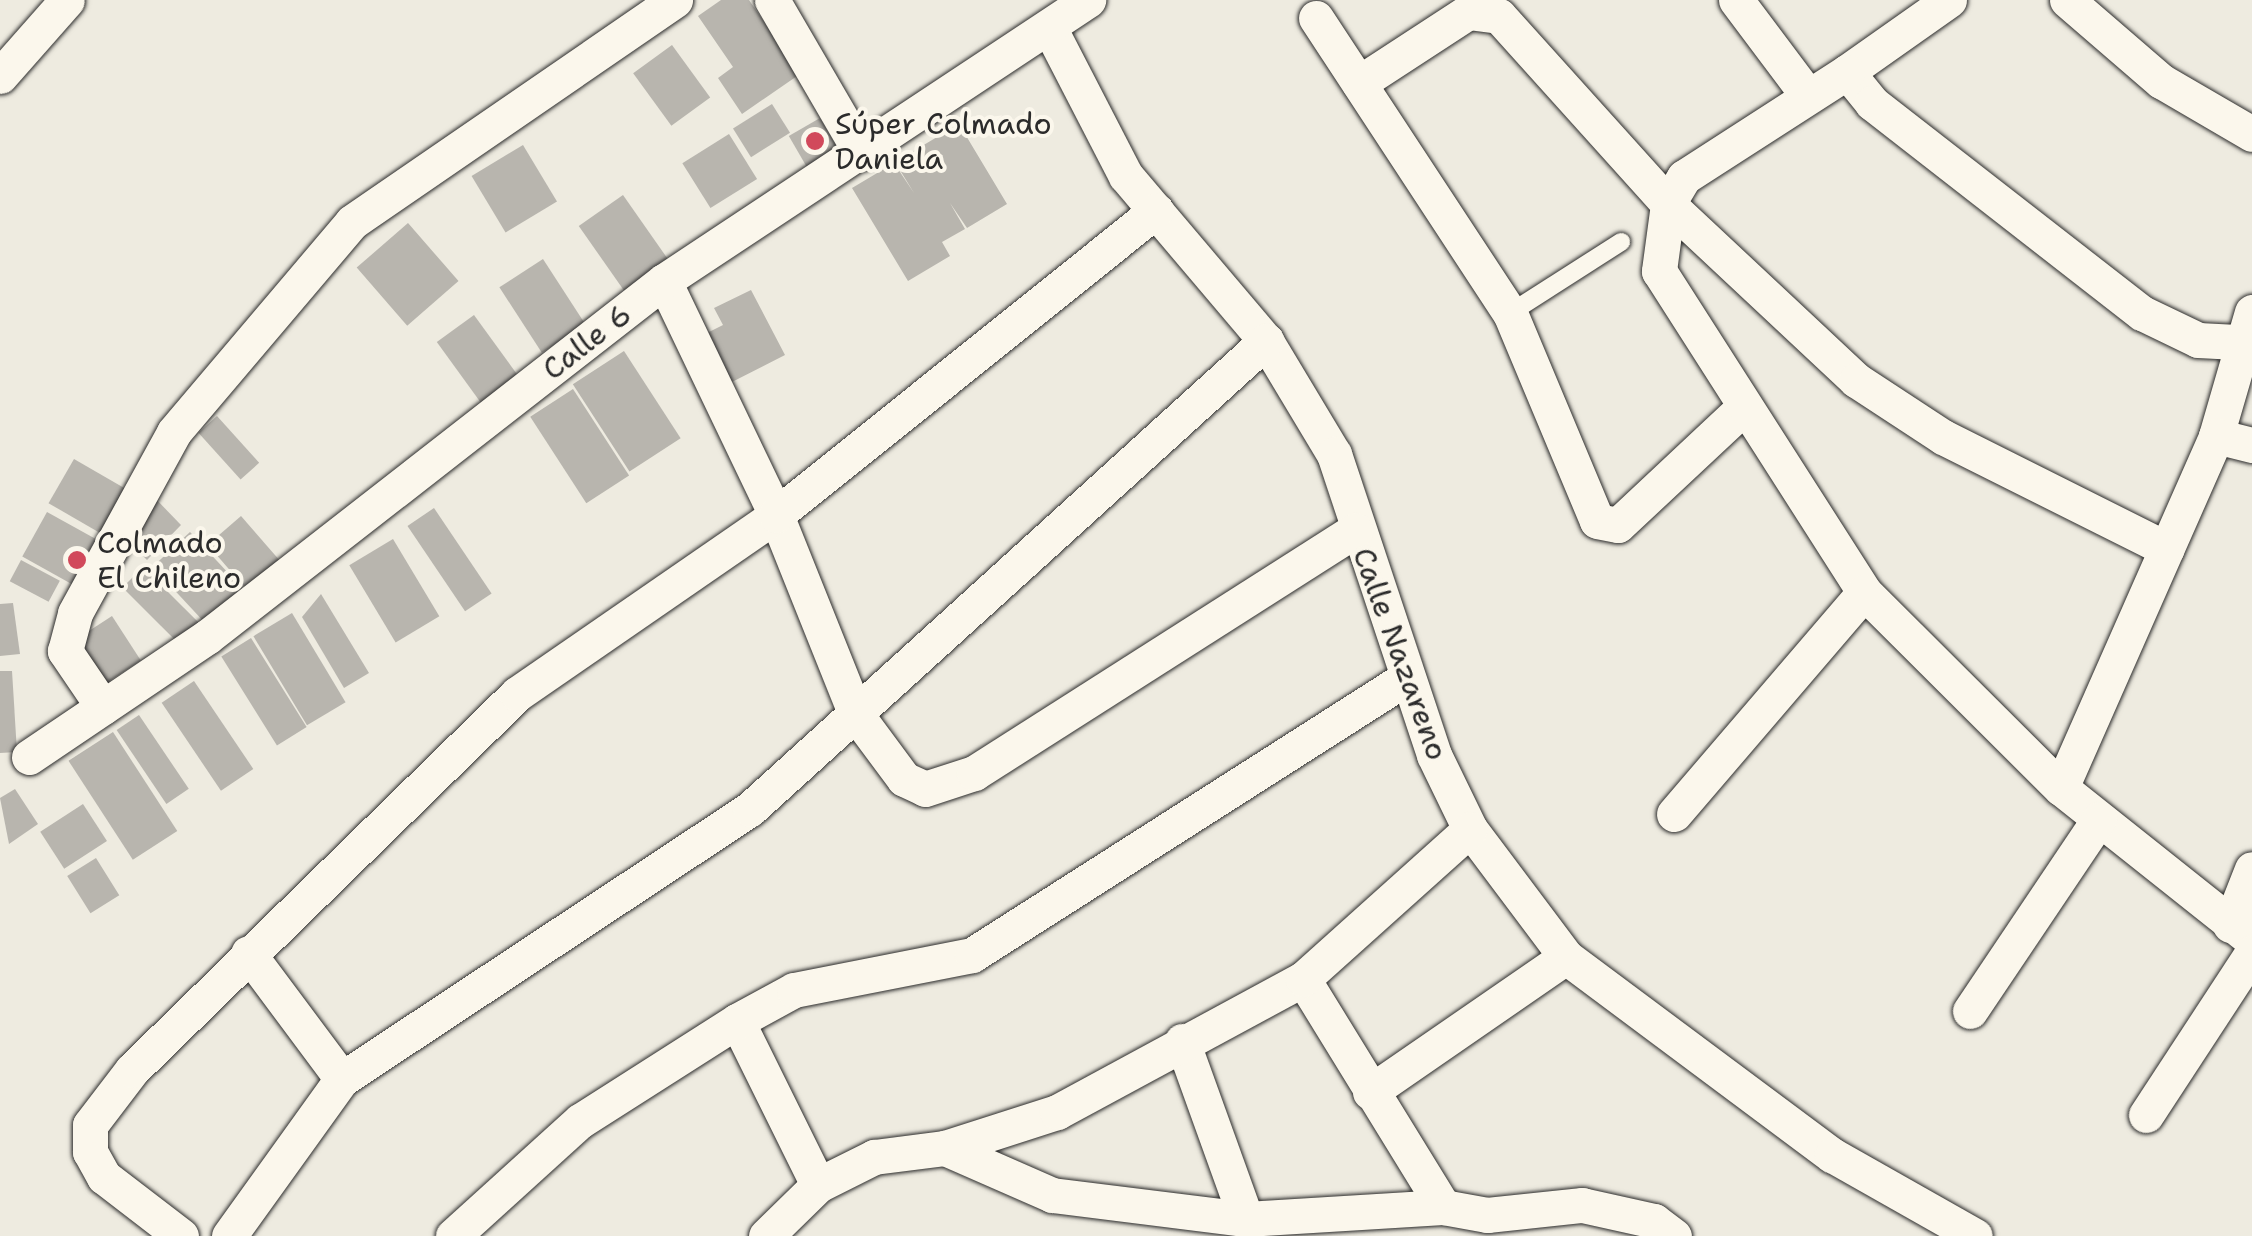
<!DOCTYPE html>
<html>
<head>
<meta charset="utf-8">
<style>
	body { margin:0 }
	#map { position:relative; width:2252px; height:1236px; overflow:hidden; background:#eeebe0; font-family:"Shantell Sans",sans-serif }
	div>[style] { position:absolute }
	.building>* { inset:0; background:#b8b5ae; transform-origin:0 0 }
	.roads { filter:drop-shadow(0 0 2px #2b2b2b) drop-shadow(0 0 2px #2b2b2b) }
	.service>* { height:18px; margin:-9px; padding:0 9px; transform-origin:9px; border-radius:9px; background:#fbf7ec }
	.minor>* { height:35px; margin:-17.5px; padding:0 17.5px; transform-origin:17.5px; border-radius:17.5px; background:#fbf7ec }
	.dots>* { width:28px; height:28px; translate:-50% -50%; box-sizing:border-box; border:5px solid #fbf7ec; border-radius:50% }
	span { translate:-50% -50%; white-space:nowrap; text-align:center; line-height:1.15; -webkit-text-stroke:8px #fbf7ec; paint-order:stroke }
	.poi-label { font-size:30px; color:#2b2b2b }
	.left { translate:0 -50%; text-align:left }
	.street-label { font-size:30px; color:#2b2b2b }
</style>
</head>
<body>
<div id="map">
	<div class="building">
		<div style="clip-path:polygon(721px 0,749px 0,800px 74px,742px 114px,718px 78px,733px 67px,698px 16px)"></div>
		<div style="left:672px;top:45px;width:65px;height:48px;rotate:54deg"></div>
		<div style="left:772px;top:104px;width:34px;height:46px;rotate:58deg"></div>
		<div style="left:820px;top:118px;width:42px;height:36px;rotate:60deg"></div>
		<div style="clip-path:polygon(959px 124px,1007px 204px,967px 228px,950px 203px,965px 229px,942px 242px,950px 256px,908px 281px,852px 188px,894px 163px,914px 193px,895px 162px)"></div>
		<div style="left:729px;top:134px;width:53px;height:55px;rotate:58deg"></div>
		<div style="left:523px;top:145px;width:66px;height:60px;rotate:59deg"></div>
		<div style="left:623px;top:195px;width:84px;height:54px;rotate:55deg"></div>
		<div style="left:408px;top:223px;width:77px;height:68px;rotate:49deg"></div>
		<div style="left:543px;top:259px;width:78px;height:52px;rotate:57deg"></div>
		<div style="clip-path:polygon(751px 290px,785px 355px,726px 385px,701px 336px,723px 325px,714px 308px)"></div>
		<div style="left:474px;top:315px;width:79px;height:46px;rotate:54deg"></div>
		<div style="left:624px;top:351px;width:104px;height:61px;rotate:57deg"></div>
		<div style="left:573px;top:389px;width:103px;height:51px;rotate:57deg"></div>
		<div style="left:217px;top:416px;width:63px;height:25px;rotate:48deg"></div>
		<div style="left:74px;top:459px;width:61px;height:51px;rotate:30deg"></div>
		<div style="clip-path:polygon(152px 495px,181px 525px,147px 560px,131px 544px)"></div>
		<div style="left:434px;top:508px;width:103px;height:32px;rotate:56deg"></div>
		<div style="left:47px;top:512px;width:62px;height:51px;rotate:29deg"></div>
		<div style="left:241px;top:516px;width:68px;height:44px;rotate:49deg"></div>
		<div style="left:190px;top:532px;width:85px;height:51px;rotate:47deg"></div>
		<div style="left:393px;top:539px;width:90px;height:51px;rotate:59deg"></div>
		<div style="left:21px;top:560px;width:44px;height:24px;rotate:28deg"></div>
		<div style="left:143px;top:567px;width:86px;height:29px;rotate:45deg"></div>
		<div style="clip-path:polygon(321px 594px,369px 673px,344px 688px,302px 617px)"></div>
		<div style="clip-path:polygon(13px 603px,20px 654px,0 656px,0 604px)"></div>
		<div style="left:292px;top:613px;width:104px;height:45px;rotate:59deg"></div>
		<div style="left:112px;top:616px;width:53px;height:44px;rotate:57deg"></div>
		<div style="left:251px;top:638px;width:105px;height:35px;rotate:58deg"></div>
		<div style="clip-path:polygon(0 671px,12px 671px,17px 752px,0 753px)"></div>
		<div style="left:194px;top:681px;width:106px;height:39px;rotate:56deg"></div>
		<div style="left:139px;top:715px;width:89px;height:27px;rotate:56deg"></div>
		<div style="left:113px;top:732px;width:118px;height:53px;rotate:57deg"></div>
		<div style="clip-path:polygon(15px 789px,38px 824px,9px 844px,0 798px)"></div>
		<div style="left:83px;top:804px;width:44px;height:51px;rotate:57deg"></div>
		<div style="left:96px;top:858px;width:44px;height:34px;rotate:58deg"></div>
	</div>
	<div class="roads">
		<div class="service">
			<div style="left:1510px;top:313px;width:132px;rotate:-32.6deg"></div>
		</div>
		<div class="minor">
			<div style="left:772px;top:0;width:177px;rotate:59.8deg"></div>
			<div style="left:1736px;top:0;width:120px;rotate:53.1deg"></div>
			<div style="left:1949px;top:0;width:125px;rotate:144.8deg"></div>
			<div style="left:1847px;top:72px;width:40px;rotate:51deg"></div>
			<div style="left:1872px;top:103px;width:342px;rotate:37.9deg"></div>
			<div style="left:2142px;top:313px;width:62px;rotate:25.7deg"></div>
			<div style="left:2198px;top:340px;width:39px;rotate:3deg"></div>
			<div style="left:2067px;top:0;width:124px;rotate:40.8deg"></div>
			<div style="left:2161px;top:81px;width:105px;rotate:30.2deg"></div>
			<div style="left:1316px;top:18px;width:353px;rotate:56.7deg"></div>
			<div style="left:1510px;top:313px;width:225px;rotate:67.3deg"></div>
			<div style="left:1597px;top:521px;width:21px;rotate:11deg"></div>
			<div style="left:1618px;top:525px;width:167px;rotate:-43.1deg"></div>
			<div style="left:1050px;top:29px;width:165px;rotate:62.7deg"></div>
			<div style="left:1126px;top:176px;width:216px;rotate:49.7deg"></div>
			<div style="left:1266px;top:341px;width:132px;rotate:59deg"></div>
			<div style="left:1334px;top:454px;width:317px;rotate:71.6deg"></div>
			<div style="left:1434px;top:755px;width:82px;rotate:64.1deg"></div>
			<div style="left:1470px;top:829px;width:160px;rotate:53.1deg"></div>
			<div style="left:1566px;top:957px;width:332px;rotate:36.7deg"></div>
			<div style="left:1832px;top:1155px;width:164px;rotate:29.5deg"></div>
			<div style="left:1847px;top:72px;width:194px;rotate:147.2deg"></div>
			<div style="left:1684px;top:177px;width:31px;rotate:121deg"></div>
			<div style="left:1668px;top:204px;width:68px;rotate:97.7deg"></div>
			<div style="left:1659px;top:271px;width:381px;rotate:57.4deg"></div>
			<div style="left:1864px;top:592px;width:278px;rotate:44.9deg"></div>
			<div style="left:2061px;top:788px;width:244px;rotate:38.5deg"></div>
			<div style="left:0;top:76px;width:101px;rotate:-48.6deg"></div>
			<div style="left:1359px;top:83px;width:130px;rotate:-33.1deg"></div>
			<div style="left:1468px;top:12px;width:31px;rotate:7deg"></div>
			<div style="left:1499px;top:16px;width:253px;rotate:48deg"></div>
			<div style="left:1668px;top:204px;width:258px;rotate:43.1deg"></div>
			<div style="left:1856px;top:380px;width:104px;rotate:33.2deg"></div>
			<div style="left:1943px;top:437px;width:250px;rotate:26.6deg"></div>
			<div style="left:664px;top:281px;width:259px;rotate:64.4deg"></div>
			<div style="left:776px;top:515px;width:213px;rotate:68.2deg"></div>
			<div style="left:855px;top:713px;width:82px;rotate:53.4deg"></div>
			<div style="left:904px;top:779px;width:23px;rotate:25deg"></div>
			<div style="left:925px;top:789px;width:52px;rotate:-18.1deg"></div>
			<div style="left:974px;top:773px;width:452px;rotate:-32.5deg"></div>
			<div style="left:2252px;top:312px;width:129px;rotate:106.2deg"></div>
			<div style="left:2216px;top:436px;width:37px;rotate:14deg"></div>
			<div style="left:103px;top:707px;width:68px;rotate:-124.2deg"></div>
			<div style="left:65px;top:651px;width:39px;rotate:-75deg"></div>
			<div style="left:75px;top:613px;width:206px;rotate:-61.3deg"></div>
			<div style="left:174px;top:432px;width:275px;rotate:-49.7deg"></div>
			<div style="left:352px;top:222px;width:392px;rotate:-34.5deg"></div>
			<div style="left:29px;top:757px;width:215px;rotate:-34deg"></div>
			<div style="left:207px;top:637px;width:579px;rotate:-37.92deg"></div>
			<div style="left:664px;top:281px;width:509px;rotate:-33.53deg"></div>
			<div style="left:2061px;top:788px;width:385px;rotate:-66.2deg"></div>
			<div style="left:1674px;top:814px;width:292px;rotate:-49.4deg"></div>
			<div style="left:2230px;top:925px;width:60px;rotate:-68.6deg"></div>
			<div style="left:1303px;top:979px;width:268px;rotate:58.4deg"></div>
			<div style="left:1443px;top:1207px;width:45px;rotate:10.3deg"></div>
			<div style="left:1487px;top:1215px;width:96px;rotate:-6deg"></div>
			<div style="left:1582px;top:1205px;width:74px;rotate:12.5deg"></div>
			<div style="left:1654px;top:1221px;width:25px;rotate:37deg"></div>
			<div style="left:1970px;top:1011px;width:231px;rotate:-56.1deg"></div>
			<div style="left:737px;top:1021px;width:183px;rotate:63.7deg"></div>
			<div style="left:1182px;top:1041px;width:189px;rotate:70.2deg"></div>
			<div style="left:342px;top:1079px;width:489px;rotate:-33.5deg"></div>
			<div style="left:750px;top:809px;width:697px;rotate:-42.21deg"></div>
			<div style="left:1370px;top:1092px;width:238px;rotate:-34.6deg"></div>
			<div style="left:2146px;top:1115px;width:194px;rotate:-56.8deg"></div>
			<div style="left:945px;top:1148px;width:117px;rotate:23.7deg"></div>
			<div style="left:1052px;top:1195px;width:195px;rotate:7.1deg"></div>
			<div style="left:1246px;top:1219px;width:197px;rotate:-3.5deg"></div>
			<div style="left:181px;top:1236px;width:97px;rotate:-142.5deg"></div>
			<div style="left:104px;top:1177px;width:29px;rotate:-119deg"></div>
			<div style="left:90px;top:1152px;width:27px;rotate:-90deg"></div>
			<div style="left:90px;top:1125px;width:69px;rotate:-52.6deg"></div>
			<div style="left:132px;top:1070px;width:538px;rotate:-44.32deg"></div>
			<div style="left:517px;top:694px;width:315px;rotate:-34.6deg"></div>
			<div style="left:776px;top:515px;width:487px;rotate:-38.7deg"></div>
			<div style="left:229px;top:1236px;width:193px;rotate:-54.3deg"></div>
			<div style="left:342px;top:1079px;width:157px;rotate:-126.7deg"></div>
			<div style="left:453px;top:1236px;width:171px;rotate:-42.2deg"></div>
			<div style="left:580px;top:1121px;width:186px;rotate:-32.5deg"></div>
			<div style="left:737px;top:1021px;width:65px;rotate:-28.5deg"></div>
			<div style="left:794px;top:990px;width:181px;rotate:-11.1deg"></div>
			<div style="left:972px;top:955px;width:511px;rotate:-32.54deg"></div>
			<div style="left:766px;top:1236px;width:73px;rotate:-44.4deg"></div>
			<div style="left:818px;top:1185px;width:63px;rotate:-26.6deg"></div>
			<div style="left:874px;top:1157px;width:72px;rotate:-7.2deg"></div>
			<div style="left:945px;top:1148px;width:118px;rotate:-17.8deg"></div>
			<div style="left:1057px;top:1112px;width:280px;rotate:-28.4deg"></div>
			<div style="left:1303px;top:979px;width:224px;rotate:-41.9deg"></div>
		</div>
	</div>
	<div class="dots">
		<div style="left:815px;top:141px;background:#d1495b"></div>
		<div style="left:77px;top:560px;background:#d1495b"></div>
	</div>
	<div class="poi-label">
		<span class="left" style="left:835px;top:141px">Súper Colmado<br>Daniela</span>
		<span class="left" style="left:97px;top:560px">Colmado<br>El Chileno</span>
	</div>
	<div class="street-label">
		<span style="left:587px;top:342px;rotate:-38deg">Calle 6</span>
		<span style="left:1400px;top:654px;rotate:70deg">Calle Nazareno</span>
	</div>
</div>
</body>
</html>
